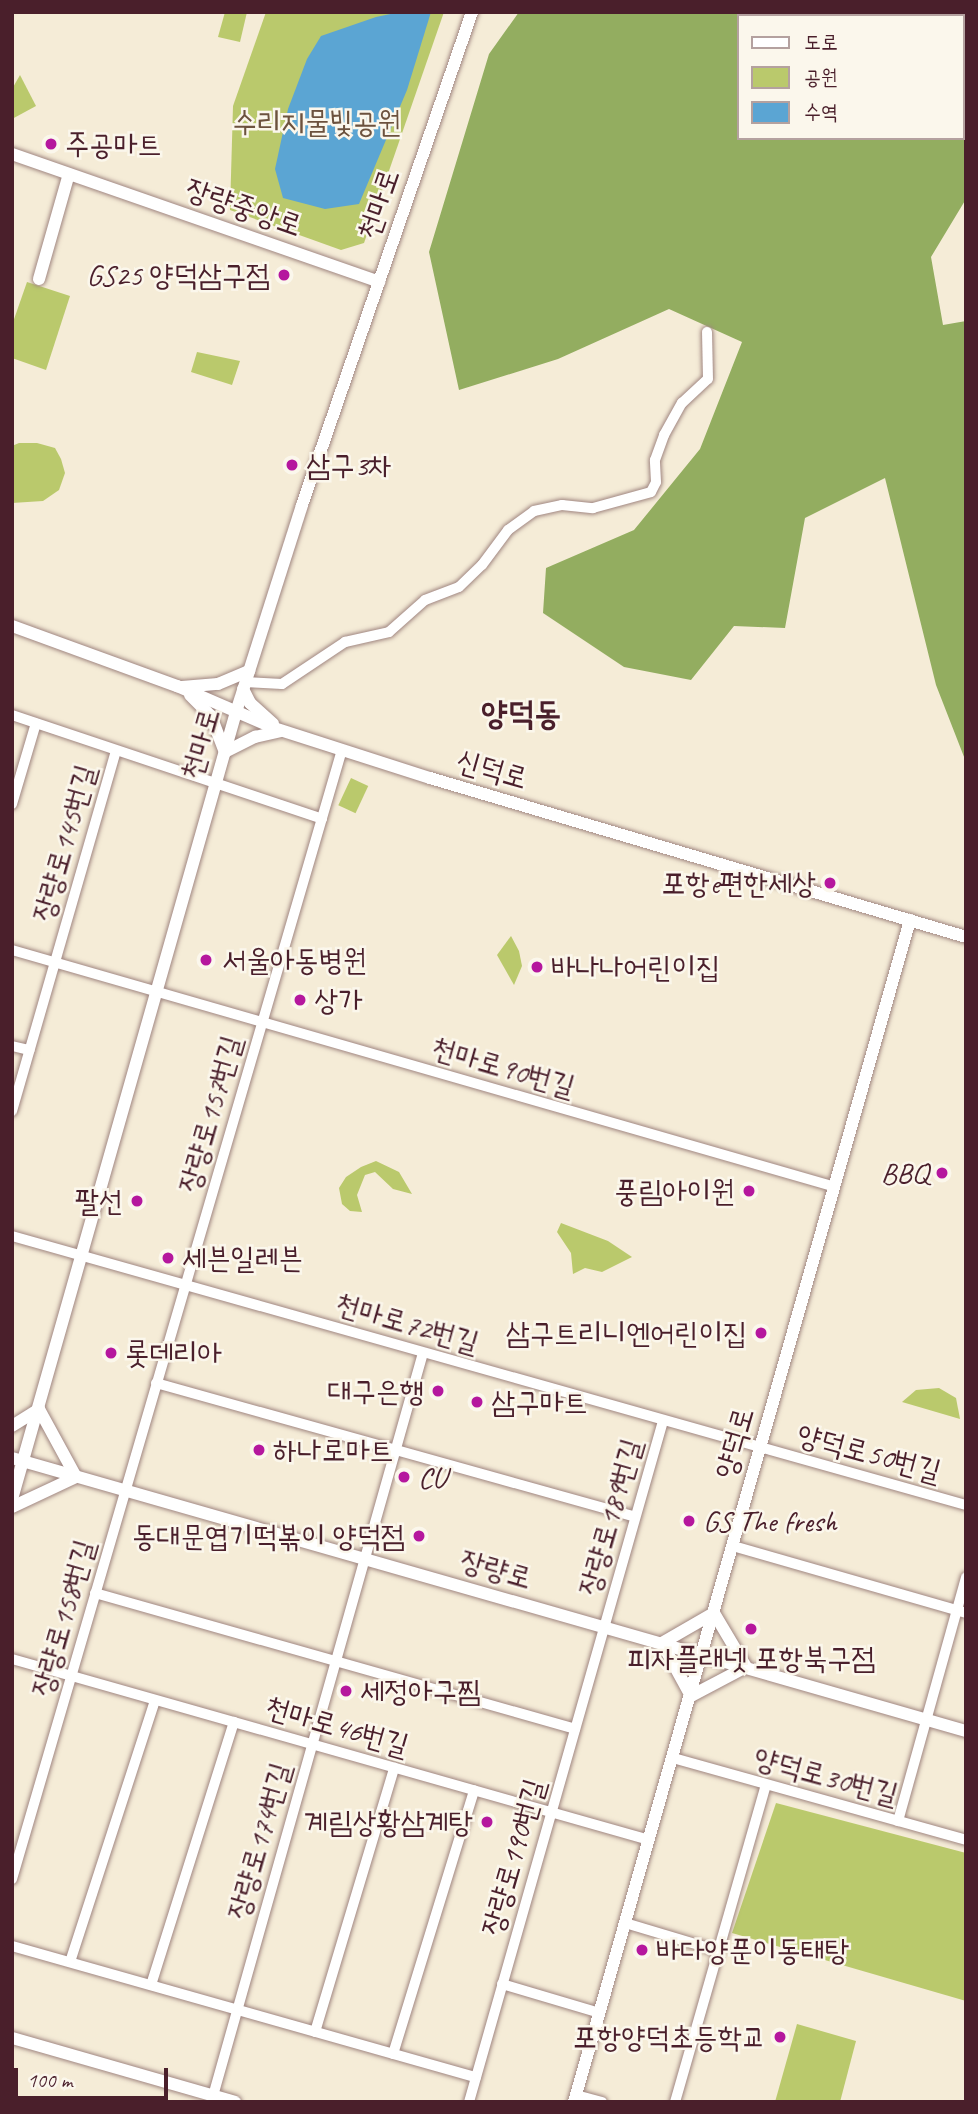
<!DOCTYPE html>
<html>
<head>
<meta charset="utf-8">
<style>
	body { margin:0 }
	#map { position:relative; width:978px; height:2114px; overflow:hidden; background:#f5ecd7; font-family:Caveat,"Poor Story",sans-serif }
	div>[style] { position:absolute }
	.green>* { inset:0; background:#bac96c; transform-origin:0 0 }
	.forest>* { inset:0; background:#93ad60 }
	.water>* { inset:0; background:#5ba5d3 }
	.roads { filter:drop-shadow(0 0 2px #a08681) drop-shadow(0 0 2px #a08681) }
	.minor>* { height:10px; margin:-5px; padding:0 5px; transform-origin:5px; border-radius:5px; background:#fff }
	.tertiary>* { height:12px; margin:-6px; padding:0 6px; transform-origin:6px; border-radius:6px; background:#fff }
	.dots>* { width:19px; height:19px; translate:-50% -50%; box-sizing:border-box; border:4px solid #fbf7ec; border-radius:50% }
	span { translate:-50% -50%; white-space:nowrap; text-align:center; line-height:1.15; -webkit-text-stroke:5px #fbf7ec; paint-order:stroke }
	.park-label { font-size:30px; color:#6c523e }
	.poi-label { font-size:30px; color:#4a1f2b }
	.left { translate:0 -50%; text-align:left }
	.right { translate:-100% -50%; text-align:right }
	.street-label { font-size:30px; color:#4a1f2b }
	.quarter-label { font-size:33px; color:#4a1f2b; font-weight:700 }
	.frame { position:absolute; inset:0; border:14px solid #4a1f2b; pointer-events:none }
	.legend { position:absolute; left:737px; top:14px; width:228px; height:126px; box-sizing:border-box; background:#fbf7ec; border:2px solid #b4a19f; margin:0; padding:9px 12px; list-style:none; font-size:21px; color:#4a1f2b }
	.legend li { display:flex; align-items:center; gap:14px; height:35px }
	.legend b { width:35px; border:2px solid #b4a19f }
	.scale { position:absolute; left:14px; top:2068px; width:154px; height:32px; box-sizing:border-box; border:4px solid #4a1f2b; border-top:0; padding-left:9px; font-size:21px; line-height:24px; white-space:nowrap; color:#4a1f2b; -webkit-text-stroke:5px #fbf7ec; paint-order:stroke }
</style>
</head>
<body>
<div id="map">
	<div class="green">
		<div style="clip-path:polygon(225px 12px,247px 12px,240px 42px,218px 37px)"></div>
		<div style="clip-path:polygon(266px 12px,444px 12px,364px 243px,341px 250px,230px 210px,233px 106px)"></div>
		<div style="clip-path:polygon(20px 75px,36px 106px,12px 119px,12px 89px)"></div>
		<div style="clip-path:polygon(27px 282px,70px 296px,46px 370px,12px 358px,12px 325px)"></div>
		<div style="clip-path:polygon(197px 352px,240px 361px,232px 385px,191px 372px)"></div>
		<div style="clip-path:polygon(19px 443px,37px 443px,55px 448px,61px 459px,65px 473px,59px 490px,43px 501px,12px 503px,12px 446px)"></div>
		<div style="left:351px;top:778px;width:19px;height:30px;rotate:25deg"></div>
		<div style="clip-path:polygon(511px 936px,519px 951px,522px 966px,514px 985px,497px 955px)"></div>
		<div style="clip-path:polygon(376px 1161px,399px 1172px,412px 1194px,393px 1189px,375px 1172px,365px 1175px,357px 1195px,362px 1212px,350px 1211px,342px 1204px,339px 1188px,346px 1177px,361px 1167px)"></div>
		<div style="clip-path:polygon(561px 1223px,608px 1241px,632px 1257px,602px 1272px,585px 1268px,573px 1274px,571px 1253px,557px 1232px)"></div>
		<div style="clip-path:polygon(939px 1388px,956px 1398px,960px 1419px,902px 1402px,916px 1390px)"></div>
		<div style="clip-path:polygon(776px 1803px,966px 1853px,966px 2001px,732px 1933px)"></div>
		<div style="clip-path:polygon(797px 2024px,856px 2041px,840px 2102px,775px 2102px)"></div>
	</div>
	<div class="forest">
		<div style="clip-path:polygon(evenodd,519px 12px,966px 12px,966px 199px,931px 257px,943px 325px,966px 321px,966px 762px,936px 685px,885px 478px,805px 518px,785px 628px,734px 626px,691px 680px,624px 667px,543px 613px,546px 568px,634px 530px,700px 449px,742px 342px,669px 309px,558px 359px,459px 390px,429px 252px,489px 54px,519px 12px,738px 16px,962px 16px,962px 138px,738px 138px,738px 16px)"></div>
	</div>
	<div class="water">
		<div style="clip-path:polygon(400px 12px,431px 12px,407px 90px,359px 204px,325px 209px,283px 198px,275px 169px,288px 109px,307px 59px,321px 36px,376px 17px)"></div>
	</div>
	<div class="roads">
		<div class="minor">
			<div style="left:245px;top:682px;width:37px;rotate:3deg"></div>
			<div style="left:282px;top:684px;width:76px;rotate:-33.7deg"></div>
			<div style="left:345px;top:642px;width:45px;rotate:-12.8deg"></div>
			<div style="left:389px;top:632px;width:48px;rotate:-41.6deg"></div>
			<div style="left:425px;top:600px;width:36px;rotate:-21deg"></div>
			<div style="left:459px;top:587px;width:32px;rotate:-44deg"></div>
			<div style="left:482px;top:565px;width:44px;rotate:-53.4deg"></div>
			<div style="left:508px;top:530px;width:32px;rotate:-36deg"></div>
			<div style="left:534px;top:511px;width:29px;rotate:-12deg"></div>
			<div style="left:562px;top:505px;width:31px;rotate:6deg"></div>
			<div style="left:593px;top:508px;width:60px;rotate:-15.4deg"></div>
			<div style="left:651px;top:492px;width:11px;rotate:-63deg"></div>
			<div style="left:656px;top:482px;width:22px;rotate:-93deg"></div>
			<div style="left:655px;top:460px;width:27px;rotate:-70deg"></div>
			<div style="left:664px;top:435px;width:37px;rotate:-61deg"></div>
			<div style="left:682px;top:403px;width:35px;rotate:-43deg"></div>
			<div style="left:708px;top:379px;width:47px;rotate:-91.2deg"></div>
			<div style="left:12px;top:715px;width:327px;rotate:18.5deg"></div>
			<div style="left:12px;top:804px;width:84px;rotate:-73.5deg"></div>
			<div style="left:12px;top:950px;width:856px;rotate:16.06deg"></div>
			<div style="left:12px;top:1046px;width:18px;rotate:13deg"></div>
			<div style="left:12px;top:1111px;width:375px;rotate:-73.9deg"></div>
			<div style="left:12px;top:1236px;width:991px;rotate:15.75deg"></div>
			<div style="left:156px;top:1383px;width:497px;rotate:15.6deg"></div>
			<div style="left:733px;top:1546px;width:242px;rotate:16deg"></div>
			<div style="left:95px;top:1593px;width:499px;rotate:15.8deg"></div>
			<div style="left:12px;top:1659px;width:662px;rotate:15.86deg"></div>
			<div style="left:673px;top:1758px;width:304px;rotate:15.6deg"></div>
			<div style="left:898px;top:1821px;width:253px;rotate:-74.4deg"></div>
			<div style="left:12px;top:1879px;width:1176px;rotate:-73.71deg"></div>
			<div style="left:625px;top:1923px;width:98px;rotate:16.6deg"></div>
			<div style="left:12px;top:1946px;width:482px;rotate:15.8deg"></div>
			<div style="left:70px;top:1962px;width:275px;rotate:-72deg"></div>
			<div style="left:502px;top:1984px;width:102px;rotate:16.5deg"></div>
			<div style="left:151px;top:1985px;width:276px;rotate:-72.5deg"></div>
			<div style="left:315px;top:2032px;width:276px;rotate:-73.3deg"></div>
			<div style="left:393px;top:2054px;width:276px;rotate:-72.9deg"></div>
			<div style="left:576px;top:2095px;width:27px;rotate:15deg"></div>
			<div style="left:213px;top:2096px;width:772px;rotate:-74.22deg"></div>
			<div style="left:469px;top:2102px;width:708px;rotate:-74.1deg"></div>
			<div style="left:675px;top:2102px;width:330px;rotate:-74deg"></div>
		</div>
		<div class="tertiary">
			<div style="left:12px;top:154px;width:389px;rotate:19.2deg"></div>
			<div style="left:39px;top:279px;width:109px;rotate:-74.1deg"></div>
			<div style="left:12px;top:626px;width:176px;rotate:20deg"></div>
			<div style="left:177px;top:686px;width:106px;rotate:23.4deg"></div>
			<div style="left:274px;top:728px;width:164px;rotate:17.8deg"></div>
			<div style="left:430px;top:778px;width:559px;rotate:16.52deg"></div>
			<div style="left:182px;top:687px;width:36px;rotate:-5deg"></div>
			<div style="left:218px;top:684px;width:34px;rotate:-23deg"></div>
			<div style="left:243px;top:689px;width:16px;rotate:63deg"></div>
			<div style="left:250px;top:703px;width:31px;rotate:42deg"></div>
			<div style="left:190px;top:695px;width:30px;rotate:45deg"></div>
			<div style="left:211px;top:716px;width:39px;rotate:69deg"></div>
			<div style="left:225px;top:752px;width:34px;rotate:-27deg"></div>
			<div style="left:255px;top:737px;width:26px;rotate:-13deg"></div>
			<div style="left:39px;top:1409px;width:77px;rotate:61.4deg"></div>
			<div style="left:12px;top:1426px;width:32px;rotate:-32deg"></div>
			<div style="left:12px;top:1458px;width:992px;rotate:15.97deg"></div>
			<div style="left:12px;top:1499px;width:818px;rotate:-74.11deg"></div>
			<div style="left:236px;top:712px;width:217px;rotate:-72.3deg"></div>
			<div style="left:302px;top:505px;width:521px;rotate:-70.97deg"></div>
			<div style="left:12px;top:1507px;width:71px;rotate:-25.1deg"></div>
			<div style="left:714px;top:1613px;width:63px;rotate:59.3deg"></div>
			<div style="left:746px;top:1667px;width:62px;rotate:152.2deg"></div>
			<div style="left:691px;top:1696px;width:60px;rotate:-118.7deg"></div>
			<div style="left:662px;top:1643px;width:60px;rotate:-30deg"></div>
			<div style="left:12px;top:2038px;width:232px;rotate:16deg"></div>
			<div style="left:574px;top:2102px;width:1229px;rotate:-74.13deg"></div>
		</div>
	</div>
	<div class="dots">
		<div style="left:51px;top:144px;background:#b5179e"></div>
		<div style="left:284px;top:275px;background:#b5179e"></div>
		<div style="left:292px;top:465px;background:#b5179e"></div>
		<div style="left:830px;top:883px;background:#b5179e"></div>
		<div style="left:206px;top:960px;background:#b5179e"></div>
		<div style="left:537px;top:967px;background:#b5179e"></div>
		<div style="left:300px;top:1000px;background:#b5179e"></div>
		<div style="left:942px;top:1173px;background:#b5179e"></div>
		<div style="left:749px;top:1191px;background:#b5179e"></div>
		<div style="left:137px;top:1201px;background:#b5179e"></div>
		<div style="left:168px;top:1258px;background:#b5179e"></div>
		<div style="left:761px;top:1333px;background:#b5179e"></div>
		<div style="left:111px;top:1353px;background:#b5179e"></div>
		<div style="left:438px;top:1391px;background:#b5179e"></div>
		<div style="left:477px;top:1402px;background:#b5179e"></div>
		<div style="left:259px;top:1450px;background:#b5179e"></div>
		<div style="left:404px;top:1477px;background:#b5179e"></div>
		<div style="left:689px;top:1521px;background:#b5179e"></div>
		<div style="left:419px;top:1536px;background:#b5179e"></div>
		<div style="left:751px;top:1629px;background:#b5179e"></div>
		<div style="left:346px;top:1691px;background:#b5179e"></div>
		<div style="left:487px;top:1822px;background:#b5179e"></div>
		<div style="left:642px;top:1950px;background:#b5179e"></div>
		<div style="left:780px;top:2037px;background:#b5179e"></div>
	</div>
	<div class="park-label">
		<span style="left:317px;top:122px">수리지물빛공원</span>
	</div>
	<div class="poi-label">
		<span class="left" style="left:65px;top:144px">주공마트</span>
		<span class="right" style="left:270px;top:275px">GS25 양덕삼구점</span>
		<span class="left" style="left:306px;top:465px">삼구3차</span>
		<span class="right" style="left:816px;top:883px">포항e편한세상</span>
		<span class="left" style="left:222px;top:960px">서울아동병원</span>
		<span class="left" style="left:551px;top:967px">바나나어린이집</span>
		<span class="left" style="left:314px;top:1000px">상가</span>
		<span class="right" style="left:928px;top:1173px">BBQ</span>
		<span class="right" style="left:735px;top:1191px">풍림아이원</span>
		<span class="right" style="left:123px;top:1201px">팔선</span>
		<span class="left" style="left:182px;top:1258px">세븐일레븐</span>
		<span class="right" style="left:747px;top:1333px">삼구트리니엔어린이집</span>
		<span class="left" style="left:125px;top:1353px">롯데리아</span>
		<span class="right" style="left:424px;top:1391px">대구은행</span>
		<span class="left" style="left:491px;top:1402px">삼구마트</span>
		<span class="left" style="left:273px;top:1450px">하나로마트</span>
		<span class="left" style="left:418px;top:1477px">CU</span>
		<span class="left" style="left:703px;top:1521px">GS The fresh</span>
		<span class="right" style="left:405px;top:1536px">동대문엽기떡볶이 양덕점</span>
		<span style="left:751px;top:1658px">피자플래넷 포항북구점</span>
		<span class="left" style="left:360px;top:1691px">세정아구찜</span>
		<span class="right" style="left:473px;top:1822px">계림상황삼계탕</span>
		<span class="left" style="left:656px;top:1950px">바다양푼이동태탕</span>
		<span class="right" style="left:766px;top:2037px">포항양덕초등학교</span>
	</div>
	<div class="street-label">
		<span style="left:378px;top:204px;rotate:-71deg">천마로</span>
		<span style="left:244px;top:207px;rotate:19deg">장량중앙로</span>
		<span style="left:200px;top:744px;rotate:-74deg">천마로</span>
		<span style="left:492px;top:769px;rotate:16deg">신덕로</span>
		<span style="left:64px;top:843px;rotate:-74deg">장량로145번길</span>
		<span style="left:503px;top:1067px;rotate:16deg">천마로90번길</span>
		<span style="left:210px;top:1114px;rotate:-74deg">장량로157번길</span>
		<span style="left:407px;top:1323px;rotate:16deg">천마로72번길</span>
		<span style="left:734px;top:1443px;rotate:-74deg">양덕로</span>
		<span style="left:869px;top:1453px;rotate:15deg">양덕로50번길</span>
		<span style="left:610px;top:1517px;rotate:-74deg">장량로189번길</span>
		<span style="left:496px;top:1569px;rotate:16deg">장량로</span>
		<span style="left:63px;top:1618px;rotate:-74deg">장량로158번길</span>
		<span style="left:337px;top:1726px;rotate:16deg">천마로46번길</span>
		<span style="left:826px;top:1776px;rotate:15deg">양덕로30번길</span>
		<span style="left:259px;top:1841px;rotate:-74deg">장량로174번길</span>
		<span style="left:513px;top:1857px;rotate:-74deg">장량로190번길</span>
	</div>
	<div class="quarter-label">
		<span style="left:521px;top:714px">양덕동</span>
	</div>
	<div class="frame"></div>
	<ul class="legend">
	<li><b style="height:9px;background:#fff"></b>도로</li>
	<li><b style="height:19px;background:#bac96c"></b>공원</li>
	<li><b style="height:19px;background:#5ba5d3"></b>수역</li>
	</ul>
	<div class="scale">100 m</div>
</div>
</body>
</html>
